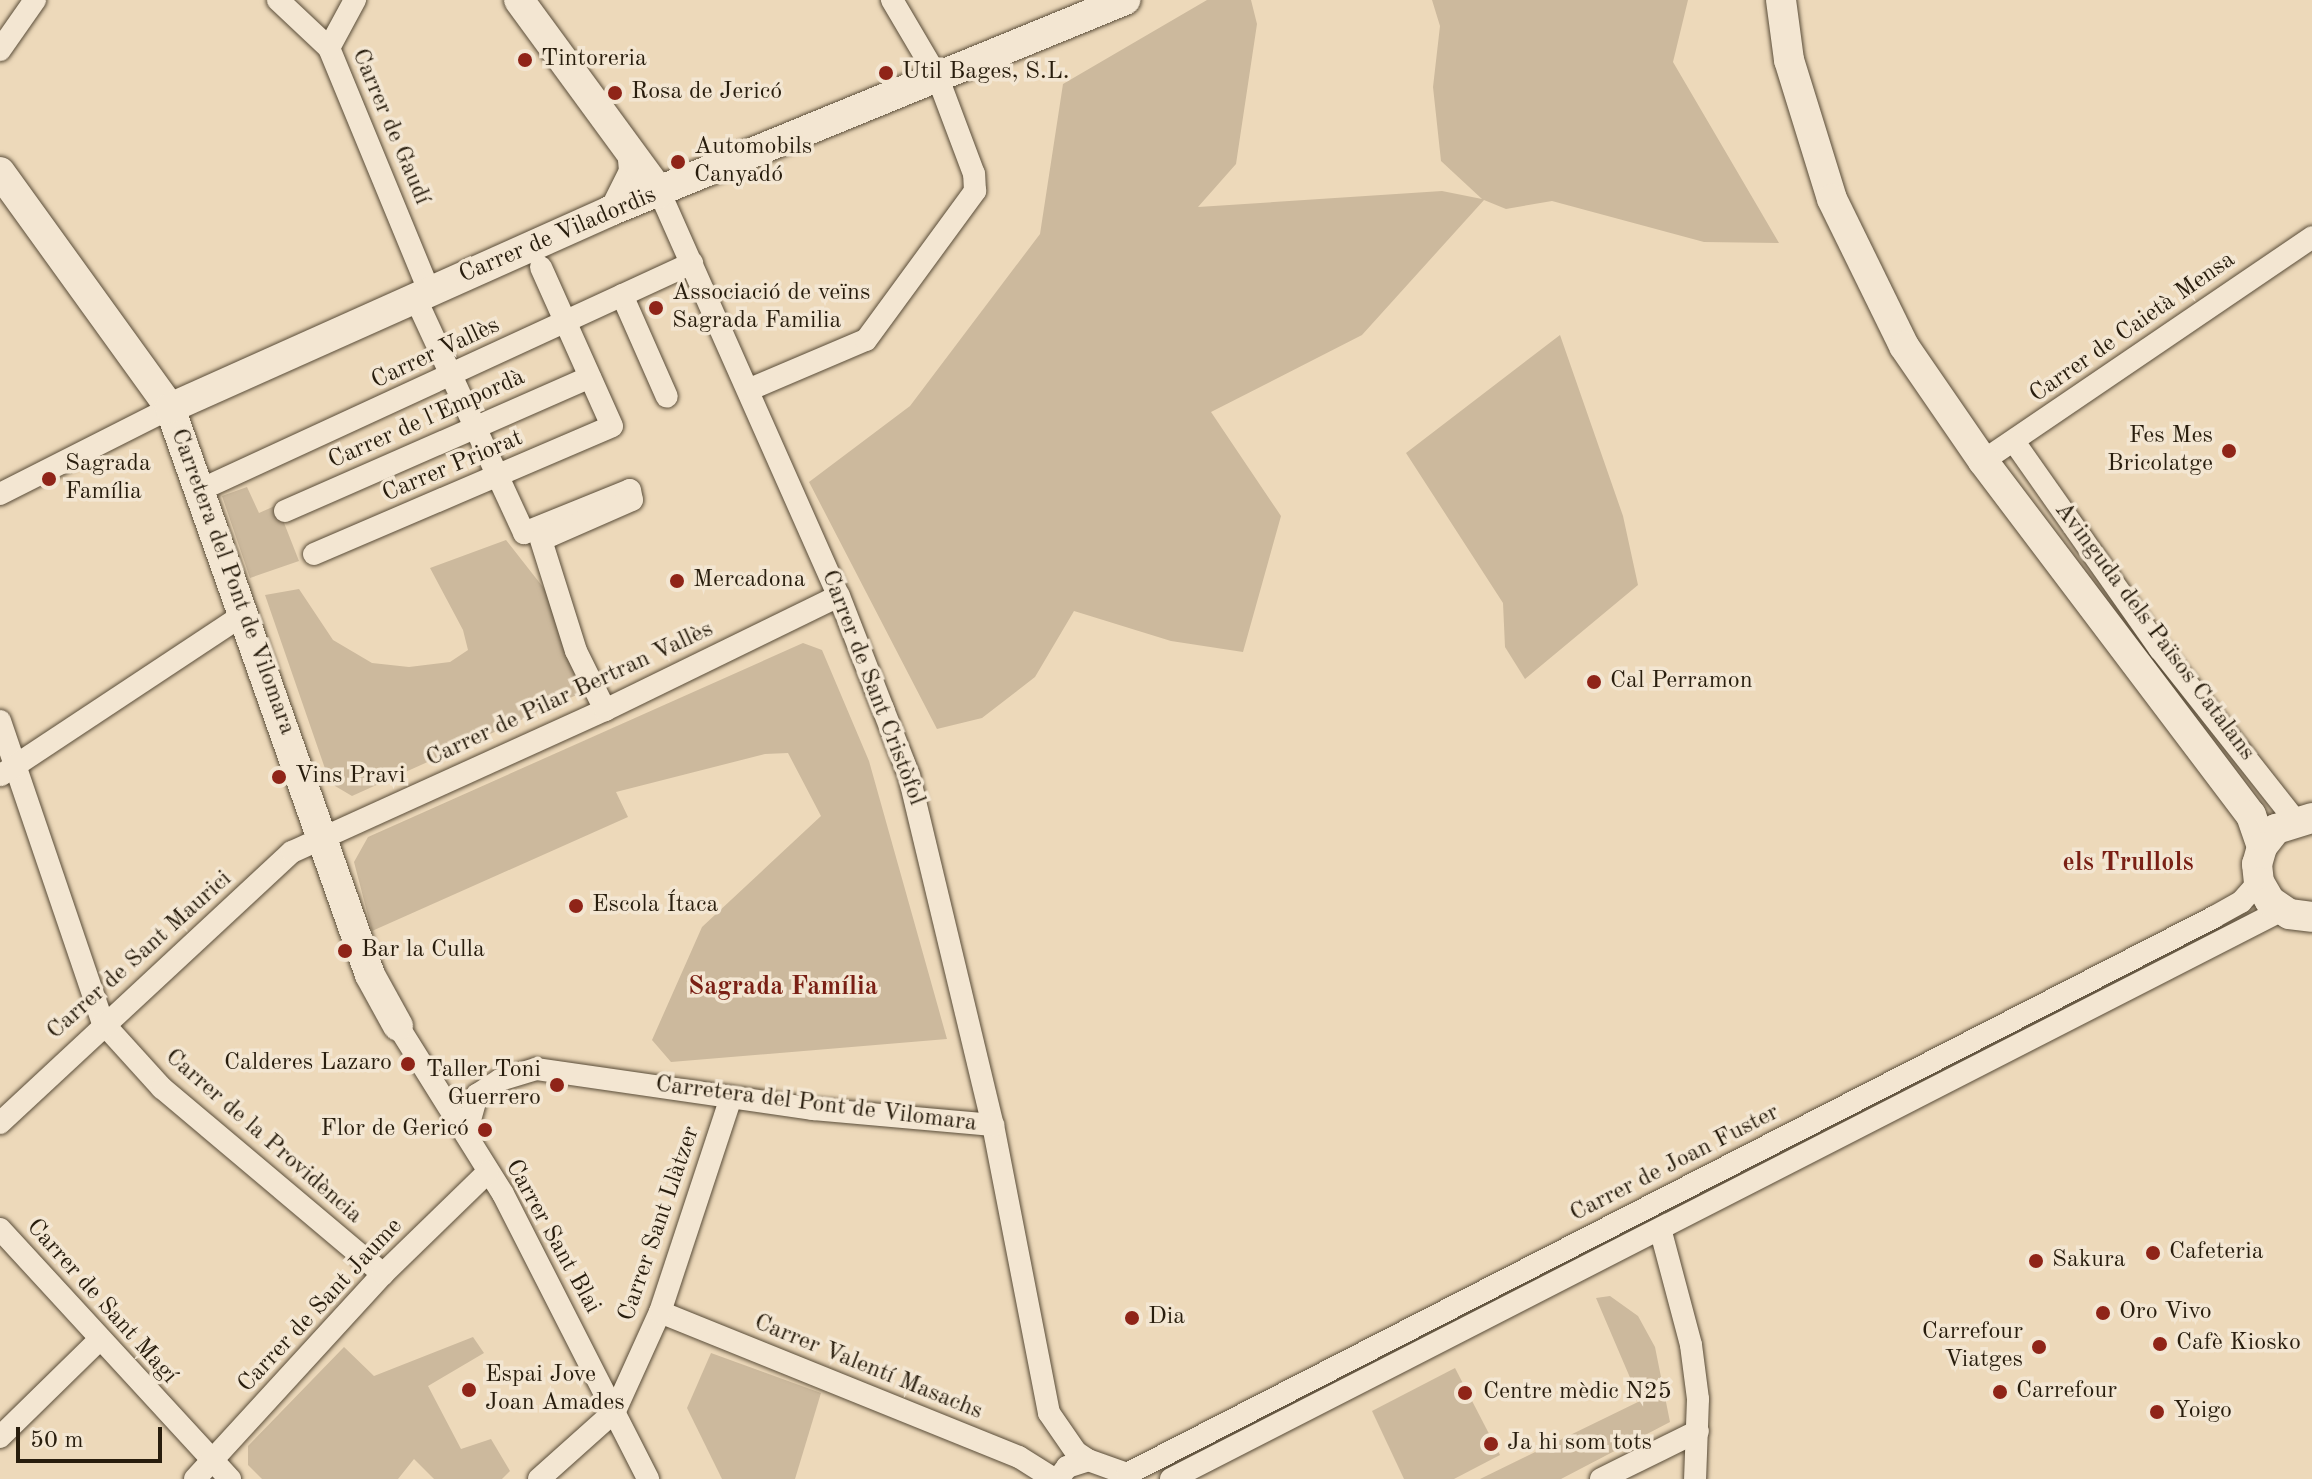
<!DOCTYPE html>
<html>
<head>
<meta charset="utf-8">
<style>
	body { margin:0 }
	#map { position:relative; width:2312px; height:1479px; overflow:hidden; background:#edd9ba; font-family:"Old Standard TT",serif }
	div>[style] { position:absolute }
	.green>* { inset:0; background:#ccb99d }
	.roads { filter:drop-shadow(0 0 2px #594c38) drop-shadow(0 0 2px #594c38) }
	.street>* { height:22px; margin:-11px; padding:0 11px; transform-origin:11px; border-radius:11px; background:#f3e6d2 }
	.secondary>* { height:30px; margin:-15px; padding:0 15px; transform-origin:15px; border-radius:15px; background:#f3e6d2 }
	.dots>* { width:22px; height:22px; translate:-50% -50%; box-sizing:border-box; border:4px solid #f3e6d2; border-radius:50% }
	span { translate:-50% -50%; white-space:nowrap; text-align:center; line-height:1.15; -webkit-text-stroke:7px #f3e6d2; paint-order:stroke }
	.poi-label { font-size:24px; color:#281d0d }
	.left { translate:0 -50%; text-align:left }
	.right { translate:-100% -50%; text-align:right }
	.street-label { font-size:24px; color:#281d0d }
	.neighbourhood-label { font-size:26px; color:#7a1f14; font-weight:700 }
	.scale { position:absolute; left:16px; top:1427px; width:146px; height:36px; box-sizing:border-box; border:4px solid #281d0d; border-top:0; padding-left:10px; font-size:24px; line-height:28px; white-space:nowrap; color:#281d0d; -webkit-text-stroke:6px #f3e6d2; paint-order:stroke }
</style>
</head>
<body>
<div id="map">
	<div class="green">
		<div style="clip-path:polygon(1207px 0,1251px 0,1257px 24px,1236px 164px,1198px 207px,1442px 191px,1482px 199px,1441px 161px,1433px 87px,1440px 26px,1432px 0,1688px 0,1673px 62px,1779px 243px,1704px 242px,1552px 201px,1506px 209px,1484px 200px,1362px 335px,1211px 412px,1281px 516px,1243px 652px,1171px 641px,1074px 611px,1035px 677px,982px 718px,937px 729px,809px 482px,910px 406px,1040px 234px,1063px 84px)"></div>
		<div style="clip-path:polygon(1560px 335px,1623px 516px,1638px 585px,1525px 679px,1505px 647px,1503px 603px,1406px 453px)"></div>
		<div style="clip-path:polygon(247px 487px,259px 513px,277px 505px,299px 561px,250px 578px,222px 496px)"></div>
		<div style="clip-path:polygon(506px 540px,546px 591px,581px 693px,352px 796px,330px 783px,265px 595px,299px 589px,333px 640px,372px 663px,409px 667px,450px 662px,468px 650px,463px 630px,430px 568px)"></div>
		<div style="clip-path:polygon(803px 643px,822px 650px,869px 761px,947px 1039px,671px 1062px,652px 1040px,702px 927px,821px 816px,788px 753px,765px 754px,616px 792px,628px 817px,372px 931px,354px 862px,368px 837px)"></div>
		<div style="clip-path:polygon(1610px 1296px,1638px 1316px,1655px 1347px,1670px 1422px,1561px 1479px,1480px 1479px,1640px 1401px,1596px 1298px)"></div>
		<div style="clip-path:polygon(473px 1337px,484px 1353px,428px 1386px,461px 1449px,491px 1439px,510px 1471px,502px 1479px,434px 1479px,414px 1459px,398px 1479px,262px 1479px,248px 1465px,248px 1446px,344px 1347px,374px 1376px)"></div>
		<div style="clip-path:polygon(711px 1353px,821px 1393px,795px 1479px,722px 1479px,687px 1408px)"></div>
		<div style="clip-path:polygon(1455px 1368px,1500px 1455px,1454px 1479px,1404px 1479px,1372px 1411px)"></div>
	</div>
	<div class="roads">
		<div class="street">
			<div style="left:278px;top:0;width:70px;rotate:43.3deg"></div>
			<div style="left:329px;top:48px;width:263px;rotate:67.6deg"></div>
			<div style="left:329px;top:48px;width:55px;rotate:-61.6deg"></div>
			<div style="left:0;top:50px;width:61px;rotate:-55deg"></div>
			<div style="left:660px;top:193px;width:441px;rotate:66.1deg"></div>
			<div style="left:839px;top:596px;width:193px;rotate:68.7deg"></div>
			<div style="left:909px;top:776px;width:359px;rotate:76.5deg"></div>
			<div style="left:993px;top:1125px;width:293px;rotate:79deg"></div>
			<div style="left:1049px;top:1413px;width:47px;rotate:55.3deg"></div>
			<div style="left:1076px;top:1452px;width:14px;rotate:34deg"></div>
			<div style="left:610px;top:211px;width:45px;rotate:-63.4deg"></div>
			<div style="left:630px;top:171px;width:25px;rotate:-95deg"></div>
			<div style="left:622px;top:295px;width:111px;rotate:66.2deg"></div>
			<div style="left:415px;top:297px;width:260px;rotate:65.2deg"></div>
			<div style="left:524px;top:533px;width:114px;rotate:-22.1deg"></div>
			<div style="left:630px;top:490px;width:10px;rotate:79deg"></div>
			<div style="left:632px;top:500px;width:99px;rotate:156.3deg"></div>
			<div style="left:541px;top:540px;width:116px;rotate:72.5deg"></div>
			<div style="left:576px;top:651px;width:66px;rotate:63.8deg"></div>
			<div style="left:748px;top:390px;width:128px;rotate:-23deg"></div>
			<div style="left:866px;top:340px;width:185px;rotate:-53.8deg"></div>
			<div style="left:975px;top:191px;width:17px;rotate:-93deg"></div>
			<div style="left:974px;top:174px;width:103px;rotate:-110.6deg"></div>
			<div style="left:938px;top:78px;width:91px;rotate:-120.5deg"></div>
			<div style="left:2015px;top:443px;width:252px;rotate:54.9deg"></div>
			<div style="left:2160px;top:649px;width:218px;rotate:51.7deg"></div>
			<div style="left:1983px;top:461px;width:398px;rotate:-34.2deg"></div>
			<div style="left:200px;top:490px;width:542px;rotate:-24.77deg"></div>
			<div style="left:0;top:494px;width:191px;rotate:-26.8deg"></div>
			<div style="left:285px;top:511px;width:333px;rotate:-23.7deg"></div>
			<div style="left:314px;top:554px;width:324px;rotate:-23.2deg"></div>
			<div style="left:612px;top:426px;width:174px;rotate:-114.1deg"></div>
			<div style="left:0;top:721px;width:319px;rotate:71.2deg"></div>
			<div style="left:103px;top:1023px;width:88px;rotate:47.8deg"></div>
			<div style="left:162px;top:1088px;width:289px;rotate:40.1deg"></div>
			<div style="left:1px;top:775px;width:291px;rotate:-33.5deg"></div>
			<div style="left:398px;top:1026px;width:198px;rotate:58deg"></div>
			<div style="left:503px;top:1194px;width:320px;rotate:63deg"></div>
			<div style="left:0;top:1123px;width:398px;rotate:-42.9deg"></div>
			<div style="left:292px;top:852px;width:344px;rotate:-24.4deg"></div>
			<div style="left:605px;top:710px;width:260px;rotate:-26deg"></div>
			<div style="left:466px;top:1134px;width:41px;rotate:-74.2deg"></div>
			<div style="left:477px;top:1095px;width:27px;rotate:-33deg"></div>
			<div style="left:500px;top:1080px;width:38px;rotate:-17deg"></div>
			<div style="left:536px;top:1069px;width:280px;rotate:8.2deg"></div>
			<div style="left:813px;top:1109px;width:181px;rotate:5.1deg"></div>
			<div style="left:0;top:1229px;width:340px;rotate:47.4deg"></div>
			<div style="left:1661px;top:1232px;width:117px;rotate:75.1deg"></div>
			<div style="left:1691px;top:1345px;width:54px;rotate:82.6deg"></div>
			<div style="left:1698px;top:1399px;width:80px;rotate:92.1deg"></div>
			<div style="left:660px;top:1312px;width:387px;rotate:22deg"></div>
			<div style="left:1019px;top:1457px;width:41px;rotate:32.2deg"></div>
			<div style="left:0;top:1437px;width:139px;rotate:-44.4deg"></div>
			<div style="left:195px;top:1479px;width:278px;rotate:-47.5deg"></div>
			<div style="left:383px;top:1274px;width:146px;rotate:-44.2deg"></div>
			<div style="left:539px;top:1479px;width:102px;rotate:-41.8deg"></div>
			<div style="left:615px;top:1411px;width:109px;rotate:-65.6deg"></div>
			<div style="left:660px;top:1312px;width:226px;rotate:-71.7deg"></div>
			<div style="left:1058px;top:1479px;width:15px;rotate:-53deg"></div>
			<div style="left:1067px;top:1467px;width:22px;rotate:-18deg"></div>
			<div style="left:1088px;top:1460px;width:41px;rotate:19.7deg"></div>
			<div style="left:1127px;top:1474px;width:1221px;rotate:-27.13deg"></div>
			<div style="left:2214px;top:917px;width:31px;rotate:-29deg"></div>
			<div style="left:2241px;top:902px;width:27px;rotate:-48deg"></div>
			<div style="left:1171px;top:1479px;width:1248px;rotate:-27.12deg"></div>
			<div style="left:1601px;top:1479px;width:108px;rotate:-26.3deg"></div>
		</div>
		<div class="secondary">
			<div style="left:519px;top:0;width:239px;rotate:53.8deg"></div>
			<div style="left:1781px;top:0;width:61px;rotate:82.4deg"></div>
			<div style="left:1789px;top:60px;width:145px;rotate:72.8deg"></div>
			<div style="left:1832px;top:199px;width:164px;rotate:63.9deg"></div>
			<div style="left:1904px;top:346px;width:140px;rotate:55.5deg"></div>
			<div style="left:1983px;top:461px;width:444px;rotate:52.9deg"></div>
			<div style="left:2251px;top:815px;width:34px;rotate:71deg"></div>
			<div style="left:0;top:172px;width:291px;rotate:54.2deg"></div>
			<div style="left:170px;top:408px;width:601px;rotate:70.57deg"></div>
			<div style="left:370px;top:975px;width:58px;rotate:61.2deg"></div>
			<div style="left:170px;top:408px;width:482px;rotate:-24.1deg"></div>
			<div style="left:610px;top:211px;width:557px;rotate:-22.28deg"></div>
			<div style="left:2312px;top:818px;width:38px;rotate:163deg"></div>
			<div style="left:2276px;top:829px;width:23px;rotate:128deg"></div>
			<div style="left:2262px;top:847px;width:18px;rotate:106deg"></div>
			<div style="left:2257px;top:864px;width:18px;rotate:84deg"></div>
			<div style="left:2259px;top:882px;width:22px;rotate:60deg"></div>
			<div style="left:2270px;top:901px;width:23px;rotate:34deg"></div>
			<div style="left:2289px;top:914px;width:23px;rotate:7deg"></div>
		</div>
	</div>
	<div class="dots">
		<div style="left:525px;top:60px;background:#8f2418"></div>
		<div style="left:886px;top:73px;background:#8f2418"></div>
		<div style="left:615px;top:93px;background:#8f2418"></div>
		<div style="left:678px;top:162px;background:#8f2418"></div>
		<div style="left:656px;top:308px;background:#8f2418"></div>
		<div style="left:2229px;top:451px;background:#8f2418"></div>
		<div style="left:49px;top:479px;background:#8f2418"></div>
		<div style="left:677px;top:581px;background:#8f2418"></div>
		<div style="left:1594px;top:682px;background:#8f2418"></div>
		<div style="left:279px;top:777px;background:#8f2418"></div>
		<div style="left:576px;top:906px;background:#8f2418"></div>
		<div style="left:345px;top:951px;background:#8f2418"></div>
		<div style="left:408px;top:1064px;background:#8f2418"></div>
		<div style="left:557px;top:1085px;background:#8f2418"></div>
		<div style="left:485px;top:1130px;background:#8f2418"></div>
		<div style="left:2153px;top:1253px;background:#8f2418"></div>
		<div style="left:2036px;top:1261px;background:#8f2418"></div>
		<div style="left:2103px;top:1313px;background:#8f2418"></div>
		<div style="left:1132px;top:1318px;background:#8f2418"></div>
		<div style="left:2160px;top:1344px;background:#8f2418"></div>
		<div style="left:2039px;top:1347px;background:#8f2418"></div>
		<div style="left:469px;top:1390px;background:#8f2418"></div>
		<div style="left:2000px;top:1392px;background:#8f2418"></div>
		<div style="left:1465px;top:1393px;background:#8f2418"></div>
		<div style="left:2157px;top:1412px;background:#8f2418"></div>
		<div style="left:1491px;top:1444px;background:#8f2418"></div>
	</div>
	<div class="poi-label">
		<span class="left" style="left:541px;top:60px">Tintoreria</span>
		<span class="left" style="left:902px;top:73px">Util Bages, S.L.</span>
		<span class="left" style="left:631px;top:93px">Rosa de Jericó</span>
		<span class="left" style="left:694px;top:162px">Automobils<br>Canyadó</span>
		<span class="left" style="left:672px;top:308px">Associació de veïns<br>Sagrada Familia</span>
		<span class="right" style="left:2213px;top:451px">Fes Mes<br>Bricolatge</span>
		<span class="left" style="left:65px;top:479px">Sagrada<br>Família</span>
		<span class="left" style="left:693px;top:581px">Mercadona</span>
		<span class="left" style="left:1610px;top:682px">Cal Perramon</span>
		<span class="left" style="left:295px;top:777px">Vins Pravi</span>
		<span class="left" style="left:592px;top:906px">Escola Ítaca</span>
		<span class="left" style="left:361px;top:951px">Bar la Culla</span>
		<span class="right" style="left:392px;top:1064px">Calderes Lazaro</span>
		<span class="right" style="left:541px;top:1085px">Taller Toni<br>Guerrero</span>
		<span class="right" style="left:469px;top:1130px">Flor de Gericó</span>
		<span class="left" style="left:2169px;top:1253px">Cafeteria</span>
		<span class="left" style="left:2052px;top:1261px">Sakura</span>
		<span class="left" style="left:2119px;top:1313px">Oro Vivo</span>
		<span class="left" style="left:1148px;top:1318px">Dia</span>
		<span class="right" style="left:2023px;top:1347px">Carrefour<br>Viatges</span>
		<span class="left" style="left:2176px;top:1344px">Cafè Kiosko</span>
		<span class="left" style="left:485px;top:1390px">Espai Jove<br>Joan Amades</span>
		<span class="left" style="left:2016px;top:1392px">Carrefour</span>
		<span class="left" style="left:1483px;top:1393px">Centre mèdic N25</span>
		<span class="left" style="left:2173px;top:1412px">Yoigo</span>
		<span class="left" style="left:1507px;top:1444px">Ja hi som tots</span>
	</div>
	<div class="street-label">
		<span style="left:390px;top:127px;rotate:67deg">Carrer de Gaudí</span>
		<span style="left:558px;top:236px;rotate:-23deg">Carrer de Viladordis</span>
		<span style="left:2133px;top:328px;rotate:-35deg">Carrer de Caietà Mensa</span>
		<span style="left:436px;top:354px;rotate:-25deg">Carrer Vallès</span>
		<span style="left:427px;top:420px;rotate:-24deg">Carrer de l'Empordà</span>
		<span style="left:453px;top:467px;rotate:-23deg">Carrer Priorat</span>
		<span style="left:232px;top:582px;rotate:70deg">Carretera del Pont de Vilomara</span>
		<span style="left:2154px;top:632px;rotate:53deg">Avinguda dels Països Catalans</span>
		<span style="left:872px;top:688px;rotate:69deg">Carrer de Sant Cristòfol</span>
		<span style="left:570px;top:695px;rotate:-25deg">Carrer de Pilar Bertran Vallès</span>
		<span style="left:140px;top:956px;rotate:-42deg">Carrer de Sant Maurici</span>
		<span style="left:816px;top:1105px;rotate:7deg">Carretera del Pont de Vilomara</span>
		<span style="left:263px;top:1137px;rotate:41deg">Carrer de la Providència</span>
		<span style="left:1675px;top:1164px;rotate:-27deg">Carrer de Joan Fuster</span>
		<span style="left:660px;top:1224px;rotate:-71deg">Carrer Sant Llàtzer</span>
		<span style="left:552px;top:1237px;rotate:61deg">Carrer Sant Blai</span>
		<span style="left:101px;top:1302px;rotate:48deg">Carrer de Sant Magí</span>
		<span style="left:321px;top:1306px;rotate:-47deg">Carrer de Sant Jaume</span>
		<span style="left:868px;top:1368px;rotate:22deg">Carrer Valentí Masachs</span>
	</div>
	<div class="neighbourhood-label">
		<span style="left:2128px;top:864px">els Trullols</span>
		<span style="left:783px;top:988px">Sagrada Família</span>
	</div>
	<div class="scale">50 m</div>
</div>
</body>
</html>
